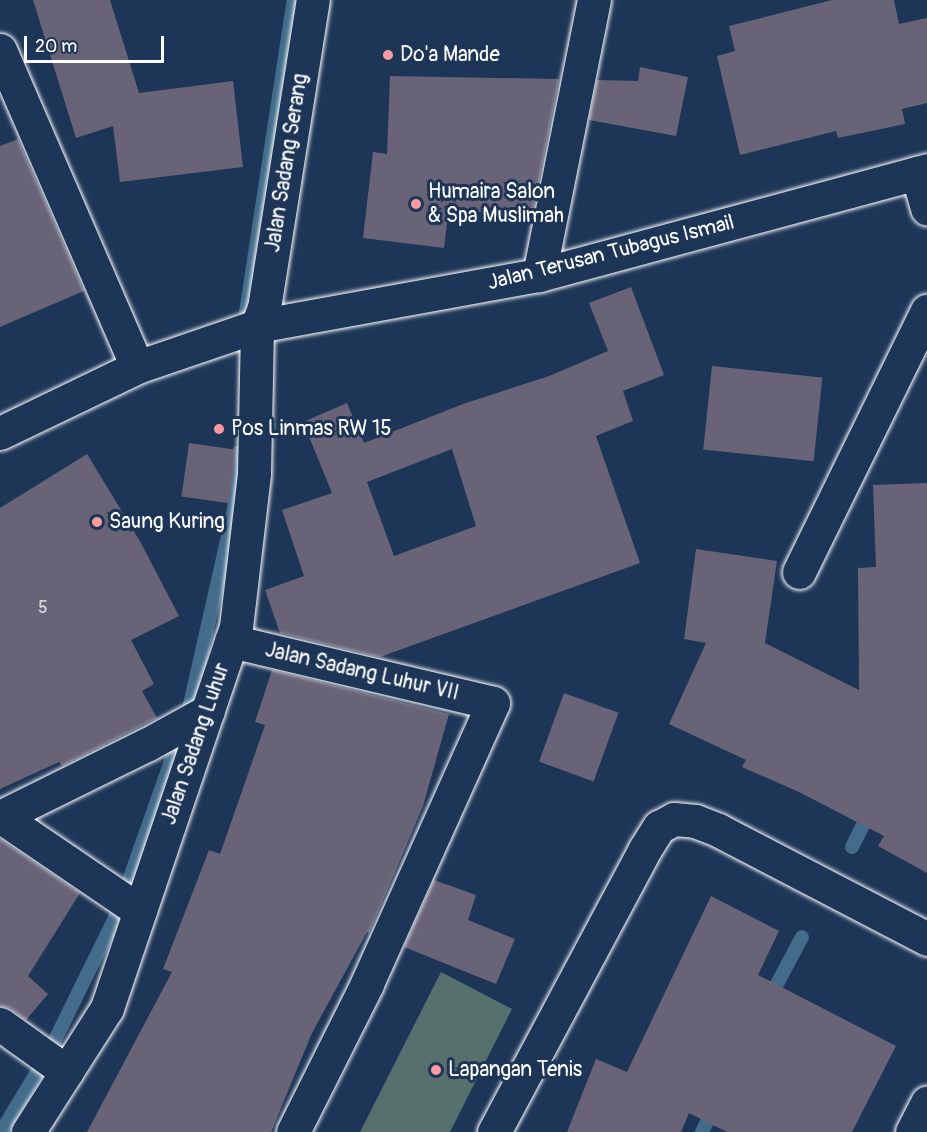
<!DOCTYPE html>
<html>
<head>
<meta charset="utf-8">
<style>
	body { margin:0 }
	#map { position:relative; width:927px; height:1132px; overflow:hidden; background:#1d3557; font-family:Pangolin,sans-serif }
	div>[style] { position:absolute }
	.green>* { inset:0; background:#55706d }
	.stream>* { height:14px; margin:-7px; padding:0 7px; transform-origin:7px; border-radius:7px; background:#436c8b }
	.building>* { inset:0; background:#696378; transform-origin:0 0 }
	.roads { filter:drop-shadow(0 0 2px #fff) drop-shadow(0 0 2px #fff) }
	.street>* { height:33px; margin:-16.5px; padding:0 16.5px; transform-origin:16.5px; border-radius:16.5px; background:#1d3557 }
	.secondary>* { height:33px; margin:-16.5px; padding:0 16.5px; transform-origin:16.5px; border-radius:16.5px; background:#1d3557 }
	.dots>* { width:16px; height:16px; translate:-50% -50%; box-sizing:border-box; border:3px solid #1d3557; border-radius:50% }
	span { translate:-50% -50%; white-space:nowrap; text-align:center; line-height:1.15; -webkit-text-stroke:6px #1d3557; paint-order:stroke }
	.number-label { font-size:18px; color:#dad8dd }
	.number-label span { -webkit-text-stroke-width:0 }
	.poi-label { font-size:21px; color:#fff }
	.left { translate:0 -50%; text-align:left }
	.street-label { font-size:21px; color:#fff }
	.scale { position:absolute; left:24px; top:36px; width:140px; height:27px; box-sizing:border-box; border:3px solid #fff; border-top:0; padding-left:8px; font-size:18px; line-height:21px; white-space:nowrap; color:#fff; -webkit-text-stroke:4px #1d3557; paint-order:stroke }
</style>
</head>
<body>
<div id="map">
	<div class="green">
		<div style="clip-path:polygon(441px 972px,512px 1009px,450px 1132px,360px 1132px)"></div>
	</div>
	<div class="stream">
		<div style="left:246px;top:312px;width:316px;rotate:-81.3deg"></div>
		<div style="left:189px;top:709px;width:204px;rotate:-77.3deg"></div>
		<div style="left:234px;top:510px;width:58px;rotate:-85.1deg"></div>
		<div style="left:852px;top:847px;width:42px;rotate:-63.4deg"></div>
		<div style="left:127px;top:886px;width:154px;rotate:-70.6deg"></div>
		<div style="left:769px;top:999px;width:70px;rotate:-62deg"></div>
		<div style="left:54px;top:1042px;width:145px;rotate:-63.8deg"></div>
		<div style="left:1px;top:1132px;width:70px;rotate:-59deg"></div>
		<div style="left:702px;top:1132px;width:28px;rotate:-64deg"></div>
	</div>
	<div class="building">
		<div style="clip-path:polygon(33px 0,110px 0,139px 93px,233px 81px,243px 167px,120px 182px,113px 126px,76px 138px)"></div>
		<div style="clip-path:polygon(832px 0,894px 0,899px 24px,927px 18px,927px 103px,902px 109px,905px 124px,838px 138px,836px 131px,740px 155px,717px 56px,735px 51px,729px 26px)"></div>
		<div style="clip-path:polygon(640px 67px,688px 77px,676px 136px,589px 120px,597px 80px,638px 81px)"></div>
		<div style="clip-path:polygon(390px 76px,559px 79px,531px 220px,449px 207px,444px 248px,363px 238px,373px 152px,387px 154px)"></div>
		<div style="clip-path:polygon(18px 139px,84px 291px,0 327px,0 146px)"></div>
		<div style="clip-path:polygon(evenodd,631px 287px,664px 375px,623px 391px,633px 421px,596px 436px,640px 563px,380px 657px,280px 633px,265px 590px,304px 576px,282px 510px,332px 493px,303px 422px,347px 403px,364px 443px,463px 404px,549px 376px,608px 351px,589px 303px,631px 287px,452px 449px,476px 526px,394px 556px,367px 482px,452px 449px)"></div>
		<div style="left:712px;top:366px;width:111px;height:84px;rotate:6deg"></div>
		<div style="left:189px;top:443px;width:48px;height:54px;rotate:8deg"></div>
		<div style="clip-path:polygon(87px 454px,141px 543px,179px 616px,131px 640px,154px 684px,142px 691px,157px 718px,62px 766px,59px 762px,0 789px,0 508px)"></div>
		<div style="clip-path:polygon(927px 483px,927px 873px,878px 846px,884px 836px,799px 792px,742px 767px,746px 760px,669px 724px,706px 643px,684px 639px,696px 549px,777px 561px,765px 643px,859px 690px,858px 568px,876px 567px,873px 485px)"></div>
		<div style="clip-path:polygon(272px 670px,449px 714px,423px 806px,369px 933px,367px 932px,312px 1033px,271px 1132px,87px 1132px,172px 972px,163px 969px,209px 850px,220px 854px,265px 725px,255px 722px)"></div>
		<div style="left:564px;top:693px;width:58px;height:73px;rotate:20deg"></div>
		<div style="clip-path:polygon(0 839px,80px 893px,28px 976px,48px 994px,26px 1020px,10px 1008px,0 1006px)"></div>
		<div style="clip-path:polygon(434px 880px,476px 895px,468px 920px,515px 939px,496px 984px,404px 947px)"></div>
		<div style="clip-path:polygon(711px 896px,779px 931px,758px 975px,896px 1046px,852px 1132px,727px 1132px,689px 1113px,681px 1132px,567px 1132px,596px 1059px,627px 1072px)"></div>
	</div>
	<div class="roads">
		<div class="street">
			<div style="left:0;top:50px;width:345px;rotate:66.6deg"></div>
			<div style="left:917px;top:173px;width:37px;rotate:74deg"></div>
			<div style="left:539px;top:275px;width:280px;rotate:-78.7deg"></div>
			<div style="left:799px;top:572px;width:291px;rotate:-63.9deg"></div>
			<div style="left:231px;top:641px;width:269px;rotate:13.3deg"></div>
			<div style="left:493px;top:703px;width:308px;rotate:114.2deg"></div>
			<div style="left:367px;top:984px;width:165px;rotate:116.6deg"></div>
			<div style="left:0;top:816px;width:169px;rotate:34.2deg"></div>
			<div style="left:0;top:817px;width:165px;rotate:-26.3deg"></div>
			<div style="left:148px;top:744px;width:68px;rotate:-28.8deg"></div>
			<div style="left:0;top:1024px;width:82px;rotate:35.6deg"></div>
			<div style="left:28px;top:1132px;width:147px;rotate:-57.5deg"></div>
			<div style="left:107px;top:1008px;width:402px;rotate:-71.3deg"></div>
			<div style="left:236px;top:627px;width:155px;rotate:-83.3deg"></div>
			<div style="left:254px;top:473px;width:147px;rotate:-88.8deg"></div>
			<div style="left:257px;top:326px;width:287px;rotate:-10.3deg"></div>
			<div style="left:539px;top:275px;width:402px;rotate:-15.1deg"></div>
			<div style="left:494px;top:1132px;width:321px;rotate:-61.9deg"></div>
			<div style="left:645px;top:849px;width:26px;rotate:-58deg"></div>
			<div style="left:659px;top:827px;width:17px;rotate:-28deg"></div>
			<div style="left:674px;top:819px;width:21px;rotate:5deg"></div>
			<div style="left:695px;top:821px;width:25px;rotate:21deg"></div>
			<div style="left:718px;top:830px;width:236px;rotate:27.5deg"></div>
			<div style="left:912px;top:1132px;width:33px;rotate:-63deg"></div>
		</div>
		<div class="secondary">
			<div style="left:0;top:433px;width:152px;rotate:-25.7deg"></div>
			<div style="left:137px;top:367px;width:127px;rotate:-18.9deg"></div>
			<div style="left:257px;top:326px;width:19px;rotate:-69deg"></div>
			<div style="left:264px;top:308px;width:312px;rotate:-81deg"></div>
		</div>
	</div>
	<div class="dots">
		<div style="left:388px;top:55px;background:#ff9aa2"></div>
		<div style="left:416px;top:204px;background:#ff9aa2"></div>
		<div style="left:219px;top:429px;background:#ff9aa2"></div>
		<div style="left:97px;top:522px;background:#ff9aa2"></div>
		<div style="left:436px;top:1070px;background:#ff9aa2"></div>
	</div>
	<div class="number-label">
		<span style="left:43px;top:608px">5</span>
	</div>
	<div class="poi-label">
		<span class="left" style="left:400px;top:55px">Do'a Mande</span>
		<span class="left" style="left:428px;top:204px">Humaira Salon<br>&amp; Spa Muslimah</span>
		<span class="left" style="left:231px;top:429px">Pos Linmas RW 15</span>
		<span class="left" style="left:109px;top:522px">Saung Kuring</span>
		<span class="left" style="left:448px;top:1070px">Lapangan Tenis</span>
	</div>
	<div class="street-label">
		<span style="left:287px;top:163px;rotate:-81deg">Jalan Sadang Serang</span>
		<span style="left:611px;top:253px;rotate:-14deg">Jalan Terusan Tubagus Ismail</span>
		<span style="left:362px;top:672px;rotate:13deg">Jalan Sadang Luhur VII</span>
		<span style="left:196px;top:744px;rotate:-71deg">Jalan Sadang Luhur</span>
	</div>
	<div class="scale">20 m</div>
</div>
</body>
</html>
